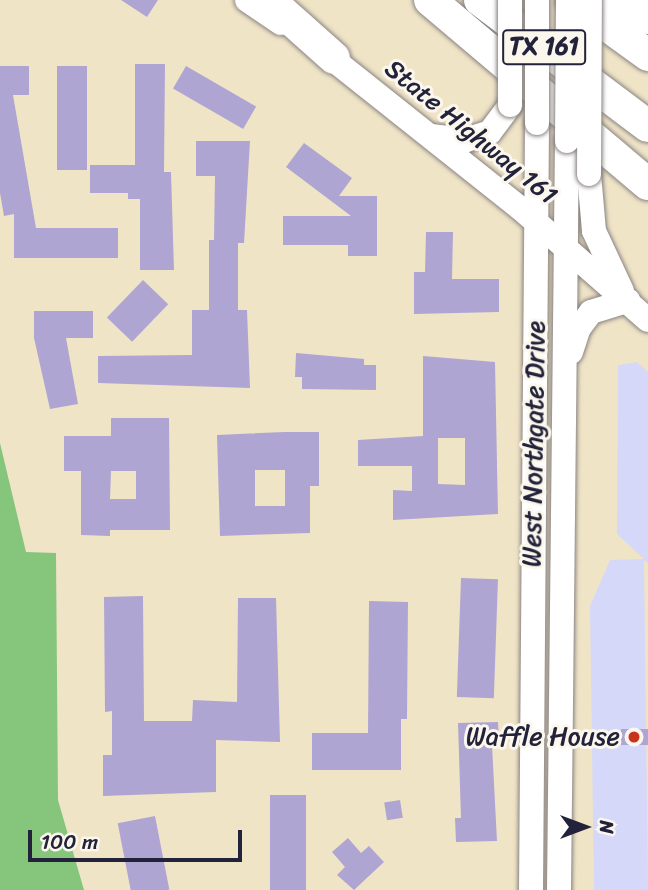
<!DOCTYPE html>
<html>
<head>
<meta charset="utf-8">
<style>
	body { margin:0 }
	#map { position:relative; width:648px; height:890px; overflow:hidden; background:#f0e4c7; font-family:Sriracha,sans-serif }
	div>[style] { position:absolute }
	.built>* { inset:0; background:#d5d8f9 }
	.green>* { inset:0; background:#86c57c }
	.building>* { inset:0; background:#aea5d2; transform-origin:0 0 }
	.roads { filter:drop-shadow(0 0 2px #898381) drop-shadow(0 0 2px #898381) }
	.secondary>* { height:24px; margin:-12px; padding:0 12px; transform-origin:12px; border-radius:12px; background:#fff }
	.highway>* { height:32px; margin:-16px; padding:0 16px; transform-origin:16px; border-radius:16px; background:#fff }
	.bridges { filter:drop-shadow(0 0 2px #898381) drop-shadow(0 0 2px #898381) }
	.secondary-bridge>* { height:24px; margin:-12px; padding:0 12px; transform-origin:12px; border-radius:12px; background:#fff }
	.dots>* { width:19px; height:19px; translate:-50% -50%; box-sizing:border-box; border:4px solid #fbf7ec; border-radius:50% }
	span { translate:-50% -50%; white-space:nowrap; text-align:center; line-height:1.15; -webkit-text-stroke:6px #fbf7ec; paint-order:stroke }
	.shield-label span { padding:2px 5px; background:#fbf7ec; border:2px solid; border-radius:5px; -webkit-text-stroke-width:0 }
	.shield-label { font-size:24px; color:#22223b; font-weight:700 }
	.street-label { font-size:26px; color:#22223b }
	.poi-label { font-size:26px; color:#22223b }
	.right { translate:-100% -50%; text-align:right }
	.north { position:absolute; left:550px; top:792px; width:70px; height:70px; -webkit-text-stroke:5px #fbf7ec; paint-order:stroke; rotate:90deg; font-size:19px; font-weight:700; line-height:28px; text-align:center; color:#22223b }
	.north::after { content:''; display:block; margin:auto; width:24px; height:32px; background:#22223b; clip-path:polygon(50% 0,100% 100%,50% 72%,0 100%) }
	.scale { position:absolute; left:28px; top:830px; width:214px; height:32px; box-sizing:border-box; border:4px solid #22223b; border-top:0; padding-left:9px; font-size:21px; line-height:24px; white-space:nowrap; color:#22223b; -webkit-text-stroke:5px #fbf7ec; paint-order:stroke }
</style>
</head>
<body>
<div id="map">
	<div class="built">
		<div style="clip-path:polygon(637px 362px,648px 372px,648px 563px,644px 561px,648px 890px,594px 890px,590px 606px,610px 560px,644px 559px,617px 534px,618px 365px)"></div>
	</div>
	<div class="green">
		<div style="clip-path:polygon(0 443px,26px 552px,56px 553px,58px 800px,84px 890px,0 890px)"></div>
	</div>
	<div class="building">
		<div style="clip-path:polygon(121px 0,158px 0,147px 17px)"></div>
		<div style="clip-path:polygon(135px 64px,165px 64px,164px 172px,171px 172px,174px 270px,140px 270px,140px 199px,128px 199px,128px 193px,90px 193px,90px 165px,135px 165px)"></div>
		<div style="clip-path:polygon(0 66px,29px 66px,29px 95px,13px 95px,36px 228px,118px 228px,118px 258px,14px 258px,14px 214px,4px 216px,0 193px)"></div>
		<div style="left:57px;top:66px;width:30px;height:104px"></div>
		<div style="left:186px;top:66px;width:81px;height:26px;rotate:30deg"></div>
		<div style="clip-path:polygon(196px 141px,250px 141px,244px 243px,238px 243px,238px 310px,247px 310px,250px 388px,98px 383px,98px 356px,192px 355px,192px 310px,209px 310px,209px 240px,214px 240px,215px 176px,196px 176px)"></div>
		<div style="clip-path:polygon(304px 143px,352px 178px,339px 196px,377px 196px,377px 256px,348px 256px,348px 245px,283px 245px,283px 216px,351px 216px,286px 167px)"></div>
		<div style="clip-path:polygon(426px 232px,453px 232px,452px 279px,499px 279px,499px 312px,414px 314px,414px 272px,425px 272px)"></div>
		<div style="left:143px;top:280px;width:35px;height:52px;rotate:44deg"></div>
		<div style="clip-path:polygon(34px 311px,93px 311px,93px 338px,66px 338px,78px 404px,50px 409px,34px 338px)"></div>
		<div style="clip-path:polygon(296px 353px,364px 359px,364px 365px,376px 365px,376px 390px,302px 389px,302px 377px,295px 377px)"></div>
		<div style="clip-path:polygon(evenodd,423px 356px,495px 362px,498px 514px,393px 520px,393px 490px,412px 491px,412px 466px,358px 466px,358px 440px,423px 436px,423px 356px,438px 438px,465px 438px,465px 485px,438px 484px,438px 438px)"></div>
		<div style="clip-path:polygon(evenodd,111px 418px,169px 418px,170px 530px,110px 530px,110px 536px,81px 535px,81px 471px,64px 471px,64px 436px,111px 436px,111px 418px,111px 471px,136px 471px,136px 499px,110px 499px,111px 471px)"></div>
		<div style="clip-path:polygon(evenodd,284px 432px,319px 432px,319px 486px,310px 486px,310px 533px,220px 536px,217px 435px,284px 432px,255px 470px,285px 470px,285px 506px,255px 506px,255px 470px)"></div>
		<div style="left:461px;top:578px;width:37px;height:119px;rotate:2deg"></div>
		<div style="clip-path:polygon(143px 596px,144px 721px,192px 721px,193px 700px,237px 702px,238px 598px,276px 598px,280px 742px,216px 740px,216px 792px,103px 796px,103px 755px,112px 755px,112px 711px,105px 712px,104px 597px)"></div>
		<div style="clip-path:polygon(369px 601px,408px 602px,407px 719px,401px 719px,401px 770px,312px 770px,312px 733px,368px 733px)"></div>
		<div style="clip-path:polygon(498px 722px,499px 745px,492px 745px,497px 841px,456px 842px,455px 818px,461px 818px,458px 723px)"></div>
		<div style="left:621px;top:729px;width:27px;height:16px"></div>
		<div style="left:270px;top:795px;width:36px;height:95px"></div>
		<div style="left:400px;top:800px;width:18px;height:16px;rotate:81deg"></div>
		<div style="left:155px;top:816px;width:75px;height:38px;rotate:79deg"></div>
		<div style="clip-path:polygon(348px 838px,361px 853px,369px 846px,384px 862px,354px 890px,337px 875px,345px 867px,332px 852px)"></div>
	</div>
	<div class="roads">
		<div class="secondary">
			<div style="left:247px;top:0;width:41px;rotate:34.1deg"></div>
			<div style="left:320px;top:49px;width:256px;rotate:38.5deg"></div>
			<div style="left:520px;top:208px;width:170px;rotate:41.2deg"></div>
			<div style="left:431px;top:136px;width:35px;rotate:7deg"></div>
			<div style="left:466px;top:140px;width:25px;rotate:-18deg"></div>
			<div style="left:490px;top:132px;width:34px;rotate:-53deg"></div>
			<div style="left:589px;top:174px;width:57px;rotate:85deg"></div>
			<div style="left:594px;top:231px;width:66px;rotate:65deg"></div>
			<div style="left:571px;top:352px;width:25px;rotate:-72deg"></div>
			<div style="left:579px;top:328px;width:20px;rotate:-53deg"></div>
			<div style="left:591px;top:312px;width:39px;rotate:-17deg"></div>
			<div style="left:531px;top:890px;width:767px;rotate:-89.55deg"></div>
			<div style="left:559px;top:890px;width:749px;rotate:-89.39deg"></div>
		</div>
		<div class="highway">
			<div style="left:269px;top:0;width:87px;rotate:41.7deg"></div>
			<div style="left:430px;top:0;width:285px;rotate:40.2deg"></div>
			<div style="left:480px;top:0;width:210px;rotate:36.9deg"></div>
			<div style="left:572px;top:0;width:94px;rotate:35.9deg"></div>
			<div style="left:618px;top:0;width:35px;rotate:31deg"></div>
		</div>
	</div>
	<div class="bridges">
		<div class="secondary-bridge">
			<div style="left:510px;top:0;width:105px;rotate:90deg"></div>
			<div style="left:537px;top:123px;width:123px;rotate:-90deg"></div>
			<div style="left:567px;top:141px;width:141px;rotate:-89.6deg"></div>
			<div style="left:589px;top:174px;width:174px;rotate:-89.7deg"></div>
		</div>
	</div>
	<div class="dots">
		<div style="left:634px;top:737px;background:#c8321e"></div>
	</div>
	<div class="shield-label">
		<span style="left:544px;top:47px">TX 161</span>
	</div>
	<div class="street-label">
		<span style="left:471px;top:132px;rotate:39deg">State Highway 161</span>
		<span style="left:534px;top:444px;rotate:-89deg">West Northgate Drive</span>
	</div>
	<div class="poi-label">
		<span class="right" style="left:620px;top:737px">Waffle House</span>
	</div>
	<div class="north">N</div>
	<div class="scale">100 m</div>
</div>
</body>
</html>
